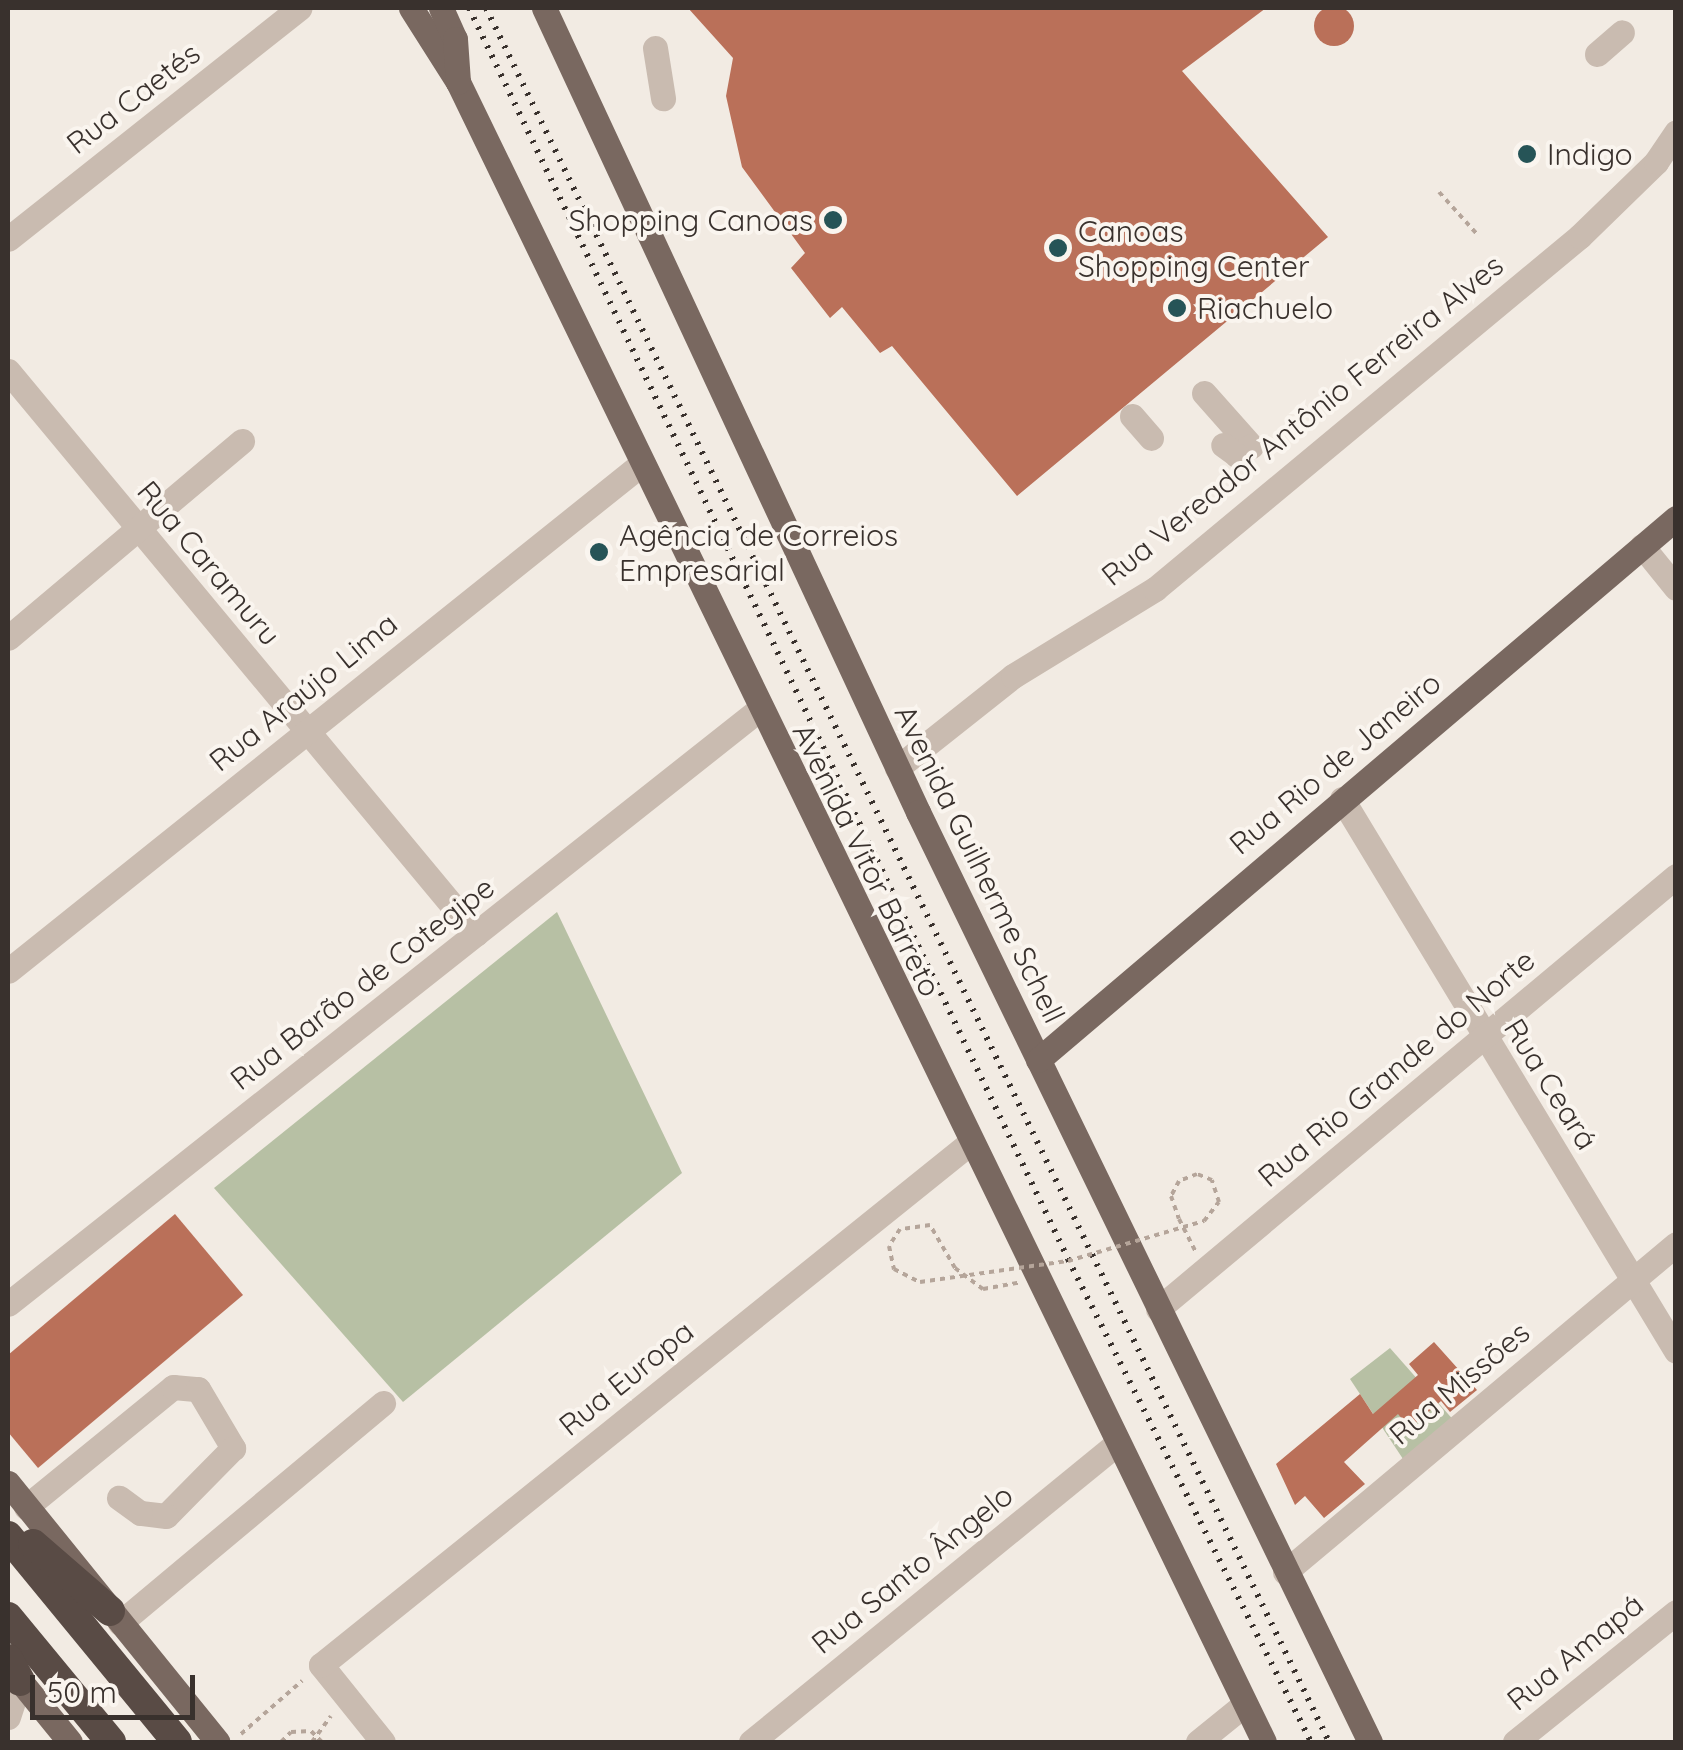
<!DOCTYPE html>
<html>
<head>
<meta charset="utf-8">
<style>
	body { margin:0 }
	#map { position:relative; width:1683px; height:1750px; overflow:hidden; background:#f2ebe3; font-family:Quicksand,sans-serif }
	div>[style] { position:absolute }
	.green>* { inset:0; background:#b7c0a4 }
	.building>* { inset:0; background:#ba7059 }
	.round { border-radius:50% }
	.path>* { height:4px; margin-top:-2px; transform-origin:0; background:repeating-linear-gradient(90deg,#b5a59a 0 5px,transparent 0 10px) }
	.minor>* { height:25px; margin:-12.5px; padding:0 12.5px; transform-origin:12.5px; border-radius:12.5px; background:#c9bbb0 }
	.major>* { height:25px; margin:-12.5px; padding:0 12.5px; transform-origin:12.5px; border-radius:12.5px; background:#796860 }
	.highway>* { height:30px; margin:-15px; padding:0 15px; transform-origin:15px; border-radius:15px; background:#594b45 }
	.rail>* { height:6px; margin-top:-3px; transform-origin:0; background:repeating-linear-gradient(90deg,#39312d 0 2.5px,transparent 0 10.5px) }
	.path-bridge>* { height:4px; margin-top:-2px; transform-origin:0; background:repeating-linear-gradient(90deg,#b5a59a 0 5px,transparent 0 10px) }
	.dots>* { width:28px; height:28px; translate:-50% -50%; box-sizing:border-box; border:5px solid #faf5ef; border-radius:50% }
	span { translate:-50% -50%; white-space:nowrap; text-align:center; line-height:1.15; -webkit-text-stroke:8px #faf5ef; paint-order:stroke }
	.street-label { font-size:30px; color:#39312d }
	.poi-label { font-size:30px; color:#39312d }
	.left { translate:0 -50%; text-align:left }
	.right { translate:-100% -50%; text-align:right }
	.frame { position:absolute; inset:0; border:10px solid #39312d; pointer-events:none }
	.scale { position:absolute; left:30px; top:1675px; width:165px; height:45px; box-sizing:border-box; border:5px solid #39312d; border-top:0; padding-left:12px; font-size:30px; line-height:35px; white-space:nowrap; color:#39312d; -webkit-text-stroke:8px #faf5ef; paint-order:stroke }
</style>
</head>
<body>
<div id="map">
	<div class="green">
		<div style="clip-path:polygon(557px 912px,682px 1173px,403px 1402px,214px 1188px)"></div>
		<div style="clip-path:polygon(1390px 1348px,1456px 1423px,1407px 1465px,1350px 1379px)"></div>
	</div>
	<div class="building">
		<div class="round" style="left:1314px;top:6px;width:40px;height:40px"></div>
		<div style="clip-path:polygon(688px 8px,1266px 8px,1182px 71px,1328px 237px,1017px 496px,892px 346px,880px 353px,842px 307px,830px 318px,791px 268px,805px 253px,742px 167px,726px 96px,733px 58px)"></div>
		<div style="clip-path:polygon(175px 1214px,243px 1295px,38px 1468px,8px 1432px,8px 1355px)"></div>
		<div style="clip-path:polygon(1434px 1342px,1477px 1390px,1450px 1412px,1441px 1401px,1410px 1428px,1398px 1414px,1344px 1462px,1365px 1484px,1324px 1518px,1305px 1496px,1295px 1505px,1276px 1464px,1360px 1394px,1373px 1414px,1418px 1375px,1409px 1364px)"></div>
	</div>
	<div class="path">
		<div style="left:1439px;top:192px;width:55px;rotate:47.9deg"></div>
		<div style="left:1179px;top:1219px;width:36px;rotate:63deg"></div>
		<div style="left:955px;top:1268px;width:35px;rotate:37deg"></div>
		<div style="left:983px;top:1289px;width:36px;rotate:-10deg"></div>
		<div style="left:241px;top:1734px;width:81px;rotate:-41deg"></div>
		<div style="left:312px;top:1742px;width:32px;rotate:-54deg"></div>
	</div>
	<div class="minor">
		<div style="left:655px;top:48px;width:51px;rotate:80.9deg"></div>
		<div style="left:1597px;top:54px;width:33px;rotate:-41deg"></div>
		<div style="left:8px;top:239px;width:372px;rotate:-38.4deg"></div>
		<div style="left:8px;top:371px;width:732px;rotate:50.26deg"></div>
		<div style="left:1204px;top:393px;width:71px;rotate:48.4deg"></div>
		<div style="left:1251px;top:446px;width:17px;rotate:147deg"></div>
		<div style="left:1237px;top:455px;width:17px;rotate:-144deg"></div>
		<div style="left:1132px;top:416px;width:29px;rotate:49deg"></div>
		<div style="left:1642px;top:546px;width:54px;rotate:51deg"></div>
		<div style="left:8px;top:638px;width:306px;rotate:-40.1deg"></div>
		<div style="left:897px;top:768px;width:148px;rotate:-38.4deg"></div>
		<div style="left:1013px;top:676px;width:167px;rotate:-31.5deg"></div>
		<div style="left:1155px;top:589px;width:552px;rotate:-39.71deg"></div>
		<div style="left:1580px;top:236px;width:106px;rotate:-44.2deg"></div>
		<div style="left:1656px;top:162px;width:36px;rotate:-56deg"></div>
		<div style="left:1342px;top:799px;width:645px;rotate:58.82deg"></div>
		<div style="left:8px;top:971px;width:808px;rotate:-38.67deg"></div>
		<div style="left:8px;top:1304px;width:955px;rotate:-38.37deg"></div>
		<div style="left:1158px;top:1309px;width:675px;rotate:-39.89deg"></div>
		<div style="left:26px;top:1507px;width:190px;rotate:-39.2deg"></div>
		<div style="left:173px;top:1387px;width:25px;rotate:5deg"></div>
		<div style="left:198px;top:1389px;width:69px;rotate:59.3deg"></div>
		<div style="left:233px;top:1448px;width:95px;rotate:134.6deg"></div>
		<div style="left:166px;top:1516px;width:26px;rotate:-173deg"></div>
		<div style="left:140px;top:1513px;width:26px;rotate:-144deg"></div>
		<div style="left:1285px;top:1572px;width:510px;rotate:-39.99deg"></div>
		<div style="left:120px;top:1623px;width:343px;rotate:-39.9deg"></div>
		<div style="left:8px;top:1717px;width:38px;rotate:-72deg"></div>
		<div style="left:383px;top:1742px;width:99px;rotate:-128.8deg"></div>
		<div style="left:321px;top:1665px;width:834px;rotate:-38.82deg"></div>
		<div style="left:751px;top:1742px;width:470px;rotate:-39.2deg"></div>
		<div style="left:1198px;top:1742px;width:60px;rotate:-39deg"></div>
		<div style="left:1515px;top:1742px;width:207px;rotate:-38.9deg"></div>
	</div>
	<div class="major">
		<div style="left:411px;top:8px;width:88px;rotate:57.6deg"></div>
		<div style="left:458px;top:82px;width:1845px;rotate:64.1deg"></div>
		<div style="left:441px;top:8px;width:34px;rotate:66deg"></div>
		<div style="left:455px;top:39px;width:43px;rotate:86deg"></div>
		<div style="left:544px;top:8px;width:887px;rotate:65.05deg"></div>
		<div style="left:918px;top:812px;width:1034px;rotate:64.08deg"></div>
		<div style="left:1038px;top:1060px;width:837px;rotate:-40.35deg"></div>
		<div style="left:8px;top:1483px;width:333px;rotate:51deg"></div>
		<div style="left:8px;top:1666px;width:98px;rotate:50.8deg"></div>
	</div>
	<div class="highway">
		<div style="left:8px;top:1536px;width:266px;rotate:50.6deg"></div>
		<div style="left:33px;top:1544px;width:102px;rotate:41deg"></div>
		<div style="left:8px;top:1617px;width:162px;rotate:50.5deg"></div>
		<div style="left:8px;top:1659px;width:25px;rotate:61deg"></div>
	</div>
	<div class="rail">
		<div style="left:469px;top:8px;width:1387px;rotate:64.41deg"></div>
		<div style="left:1068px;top:1259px;width:541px;rotate:63.29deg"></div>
		<div style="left:486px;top:8px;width:1928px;rotate:64.07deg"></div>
	</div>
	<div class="path-bridge">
		<div style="left:955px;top:1268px;width:50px;rotate:-120.2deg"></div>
		<div style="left:930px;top:1225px;width:30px;rotate:172deg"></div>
		<div style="left:900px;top:1229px;width:20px;rotate:123deg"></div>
		<div style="left:889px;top:1246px;width:24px;rotate:78deg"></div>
		<div style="left:894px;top:1269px;width:29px;rotate:27deg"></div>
		<div style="left:920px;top:1282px;width:149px;rotate:-8.1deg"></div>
		<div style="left:1068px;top:1261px;width:142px;rotate:-16.4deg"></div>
		<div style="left:1204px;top:1221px;width:24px;rotate:-52deg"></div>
		<div style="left:1219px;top:1202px;width:23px;rotate:-108deg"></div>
		<div style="left:1212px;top:1180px;width:16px;rotate:-158deg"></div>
		<div style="left:1197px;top:1174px;width:19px;rotate:159deg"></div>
		<div style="left:1179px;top:1181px;width:17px;rotate:118deg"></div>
		<div style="left:1171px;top:1196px;width:24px;rotate:71deg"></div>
		<div style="left:281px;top:1742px;width:14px;rotate:-45deg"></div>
		<div style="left:291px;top:1732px;width:20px;rotate:-3deg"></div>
		<div style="left:311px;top:1731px;width:16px;rotate:45deg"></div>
	</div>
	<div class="dots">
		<div style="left:1527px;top:154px;background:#265457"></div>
		<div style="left:833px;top:220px;background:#265457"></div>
		<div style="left:1058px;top:248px;background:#265457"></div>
		<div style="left:1177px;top:308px;background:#265457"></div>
		<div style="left:599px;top:552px;background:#265457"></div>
	</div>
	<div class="street-label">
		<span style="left:133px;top:98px;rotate:-38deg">Rua Caetés</span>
		<span style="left:1302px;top:420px;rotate:-39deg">Rua Vereador Antônio Ferreira Alves</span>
		<span style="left:209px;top:563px;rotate:50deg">Rua Caramuru</span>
		<span style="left:303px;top:692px;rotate:-39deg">Rua Araújo Lima</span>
		<span style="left:1335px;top:763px;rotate:-40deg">Rua Rio de Janeiro</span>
		<span style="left:867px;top:860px;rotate:64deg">Avenida Vitor Barreto</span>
		<span style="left:980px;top:864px;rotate:64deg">Avenida Guilherme Schell</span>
		<span style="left:362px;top:983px;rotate:-38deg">Rua Barão de Cotegipe</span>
		<span style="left:1396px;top:1068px;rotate:-40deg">Rua Rio Grande do Norte</span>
		<span style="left:1551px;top:1084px;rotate:58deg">Rua Ceará</span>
		<span style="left:626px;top:1378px;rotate:-39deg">Rua Europa</span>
		<span style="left:1459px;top:1383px;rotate:-40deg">Rua Missões</span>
		<span style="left:912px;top:1569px;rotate:-39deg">Rua Santo Ângelo</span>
		<span style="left:1575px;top:1652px;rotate:-39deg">Rua Amapá</span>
	</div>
	<div class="poi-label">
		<span class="left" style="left:1547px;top:154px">Indigo</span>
		<span class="right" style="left:813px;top:220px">Shopping Canoas</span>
		<span class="left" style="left:1078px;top:248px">Canoas<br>Shopping Center</span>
		<span class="left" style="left:1197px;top:308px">Riachuelo</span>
		<span class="left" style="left:619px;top:552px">Agência de Correios<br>Empresarial</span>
	</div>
	<div class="frame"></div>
	<div class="scale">50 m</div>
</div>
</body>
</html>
